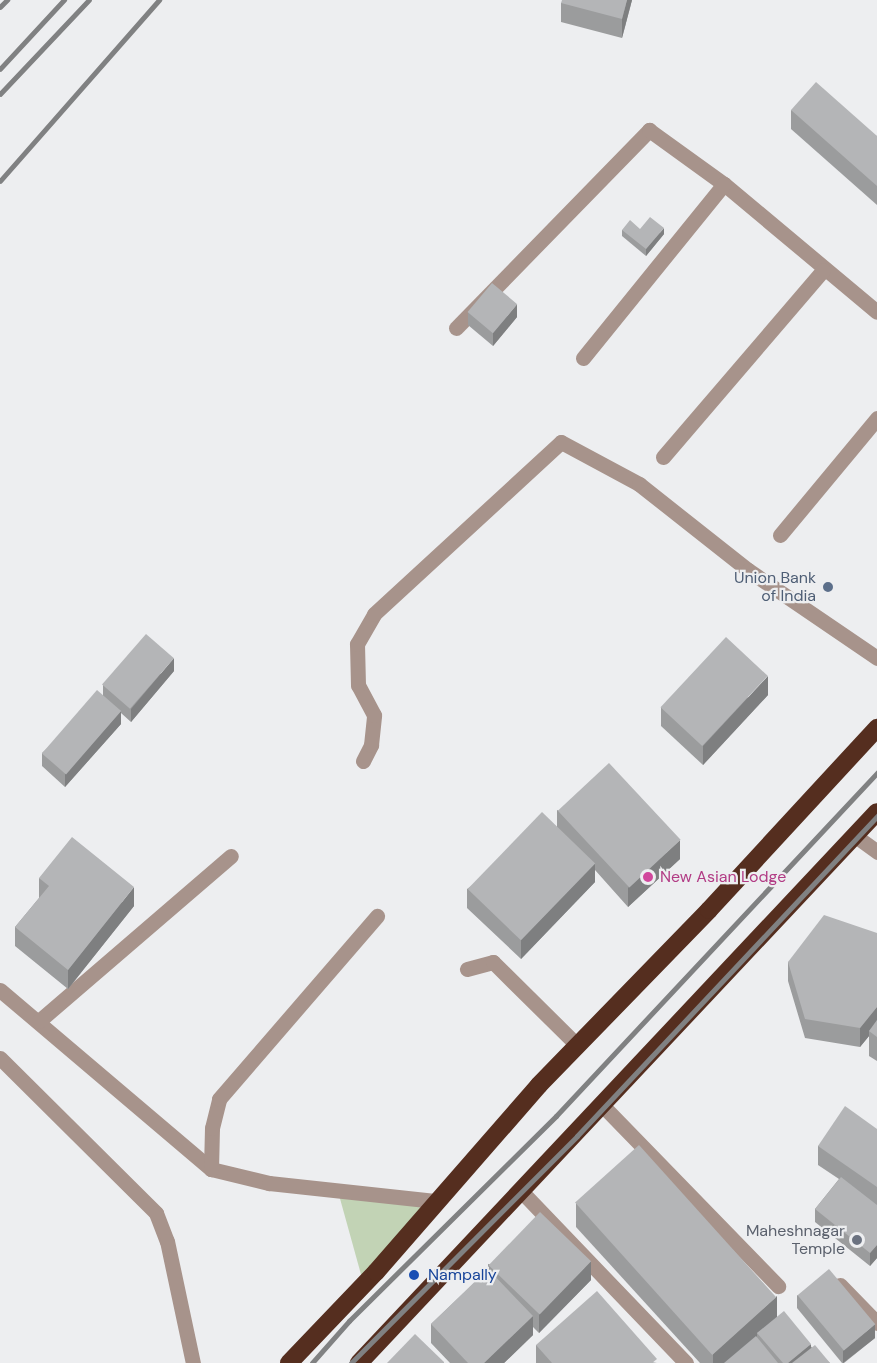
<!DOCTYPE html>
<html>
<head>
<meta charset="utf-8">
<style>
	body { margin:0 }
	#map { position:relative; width:877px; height:1363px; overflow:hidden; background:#edeef0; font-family:"DM Sans",sans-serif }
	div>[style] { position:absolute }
	.green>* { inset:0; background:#c2d3b5 }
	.minor>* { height:15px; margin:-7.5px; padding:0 7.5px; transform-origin:7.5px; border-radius:7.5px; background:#a7938b }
	.highway>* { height:18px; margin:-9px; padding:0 9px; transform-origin:9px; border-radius:9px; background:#552e1f }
	.rail>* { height:4.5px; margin:-2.25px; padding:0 2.25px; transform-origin:2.25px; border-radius:2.25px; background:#808182 }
	.wall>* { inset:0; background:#9b9c9d }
	.shaded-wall>* { inset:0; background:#7e7f80 }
	.building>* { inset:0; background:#b4b5b7; transform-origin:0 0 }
	.dots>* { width:16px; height:16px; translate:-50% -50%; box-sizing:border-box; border:3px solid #edeef0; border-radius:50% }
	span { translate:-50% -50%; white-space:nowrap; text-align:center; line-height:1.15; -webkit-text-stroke:4.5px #edeef0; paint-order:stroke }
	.service-label { font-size:16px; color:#4e5e75 }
	.right { translate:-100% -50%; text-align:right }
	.hotel-label { font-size:16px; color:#b23c85 }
	.left { translate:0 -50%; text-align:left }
	.worship-label { font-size:16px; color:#5b616d }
	.transit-label { font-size:16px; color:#164399 }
</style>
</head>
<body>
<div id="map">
	<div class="green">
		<div style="clip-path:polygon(339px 1195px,442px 1206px,362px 1278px)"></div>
	</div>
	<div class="minor">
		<div style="left:456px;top:328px;width:277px;rotate:-45.7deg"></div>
		<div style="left:649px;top:130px;width:92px;rotate:35.8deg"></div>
		<div style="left:724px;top:184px;width:199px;rotate:39.9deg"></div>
		<div style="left:583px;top:358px;width:224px;rotate:-51deg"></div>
		<div style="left:663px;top:457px;width:246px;rotate:-49.4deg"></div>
		<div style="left:780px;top:535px;width:152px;rotate:-50.3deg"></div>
		<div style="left:363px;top:761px;width:18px;rotate:-63deg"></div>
		<div style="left:371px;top:745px;width:30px;rotate:-84deg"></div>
		<div style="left:374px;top:715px;width:34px;rotate:-118deg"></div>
		<div style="left:358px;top:685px;width:41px;rotate:-91.4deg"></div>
		<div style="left:357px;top:644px;width:34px;rotate:-60deg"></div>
		<div style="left:374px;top:614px;width:254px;rotate:-42.6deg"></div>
		<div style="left:561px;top:442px;width:89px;rotate:28.3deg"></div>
		<div style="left:639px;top:484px;width:139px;rotate:38.3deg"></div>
		<div style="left:748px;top:570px;width:156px;rotate:34.3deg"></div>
		<div style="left:854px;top:835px;width:29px;rotate:36deg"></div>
		<div style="left:467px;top:969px;width:27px;rotate:-15deg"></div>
		<div style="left:493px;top:962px;width:118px;rotate:44.7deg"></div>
		<div style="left:0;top:990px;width:277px;rotate:40.3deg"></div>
		<div style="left:211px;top:1169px;width:60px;rotate:13.6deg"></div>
		<div style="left:269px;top:1183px;width:167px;rotate:6.2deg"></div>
		<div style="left:39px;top:1021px;width:253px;rotate:-40.7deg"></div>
		<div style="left:0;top:1058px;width:220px;rotate:44.8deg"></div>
		<div style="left:156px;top:1213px;width:30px;rotate:69deg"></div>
		<div style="left:167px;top:1241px;width:125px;rotate:78deg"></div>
		<div style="left:604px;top:1107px;width:250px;rotate:45.8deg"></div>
		<div style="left:211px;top:1169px;width:41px;rotate:-88.6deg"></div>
		<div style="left:212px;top:1128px;width:30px;rotate:-76deg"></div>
		<div style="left:219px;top:1099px;width:242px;rotate:-49.2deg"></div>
		<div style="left:522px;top:1192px;width:237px;rotate:46.2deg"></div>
		<div style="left:840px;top:1285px;width:53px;rotate:45.8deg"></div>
	</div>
	<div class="highway">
		<div style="left:289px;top:1363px;width:126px;rotate:-46.3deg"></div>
		<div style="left:376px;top:1272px;width:248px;rotate:-48.9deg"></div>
		<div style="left:539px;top:1085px;width:244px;rotate:-45.8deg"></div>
		<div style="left:709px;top:910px;width:248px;rotate:-47.3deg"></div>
		<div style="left:359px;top:1363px;width:756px;rotate:-46.77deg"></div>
	</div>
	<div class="rail">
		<div style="left:0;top:7px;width:10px;rotate:-45deg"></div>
		<div style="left:0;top:69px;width:94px;rotate:-47.2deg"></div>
		<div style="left:0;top:94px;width:129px;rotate:-46.6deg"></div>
		<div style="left:0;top:181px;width:241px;rotate:-48.7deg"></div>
		<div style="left:312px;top:1363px;width:56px;rotate:-48.6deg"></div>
		<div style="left:349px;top:1321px;width:291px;rotate:-44.7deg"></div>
		<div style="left:556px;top:1116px;width:470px;rotate:-46.9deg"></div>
		<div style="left:351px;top:1363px;width:320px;rotate:-45.1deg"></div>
		<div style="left:577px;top:1136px;width:439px;rotate:-46.8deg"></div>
	</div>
	<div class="wall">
		<div style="clip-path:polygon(632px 0,622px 38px,561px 22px,561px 3px)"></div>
		<div style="clip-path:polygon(791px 110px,877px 136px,877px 205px,791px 129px)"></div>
		<div style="clip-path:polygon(640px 229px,664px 234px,646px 256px,622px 236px,622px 230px)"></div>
		<div style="clip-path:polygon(468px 312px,517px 317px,493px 346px,468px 325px)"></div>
		<div style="clip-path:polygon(174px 671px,131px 722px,121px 713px,121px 724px,65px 787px,42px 766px,42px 753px,103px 696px,103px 685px)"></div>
		<div style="clip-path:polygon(768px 695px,703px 765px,661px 726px,661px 707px)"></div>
		<div style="clip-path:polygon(557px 810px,680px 859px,628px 907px,595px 870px,595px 882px,521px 959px,467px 908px,467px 889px,557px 827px)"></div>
		<div style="clip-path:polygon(39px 878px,134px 906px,68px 989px,15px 946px,15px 927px,39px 898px)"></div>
		<div style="clip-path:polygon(877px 933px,877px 1061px,869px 1056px,869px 1036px,860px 1047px,805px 1038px,788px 981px,788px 962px)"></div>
		<div style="clip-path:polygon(877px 1129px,877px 1258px,870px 1266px,815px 1222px,815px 1209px,839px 1179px,818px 1165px,818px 1146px)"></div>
		<div style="clip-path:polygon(576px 1203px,777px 1317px,830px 1363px,700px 1363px,576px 1227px)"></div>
		<div style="clip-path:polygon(488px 1264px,591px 1280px,539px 1333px,533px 1327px,533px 1335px,504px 1363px,450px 1363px,431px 1343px,431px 1324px,488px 1270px)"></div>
		<div style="clip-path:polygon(797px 1295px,875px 1338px,844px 1363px,842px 1363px,797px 1308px)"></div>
		<div style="clip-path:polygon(536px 1345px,657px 1363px,536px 1363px)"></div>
	</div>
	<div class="shaded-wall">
		<div style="clip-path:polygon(627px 0,632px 0,622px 38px,622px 19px)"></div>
		<div style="clip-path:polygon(664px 228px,664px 234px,646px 256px,646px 249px)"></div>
		<div style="clip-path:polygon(517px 304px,517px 317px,493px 346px,493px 333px)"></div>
		<div style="clip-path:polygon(174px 658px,174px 671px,131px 722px,131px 709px)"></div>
		<div style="clip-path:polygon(768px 676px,768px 695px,703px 765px,703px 746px)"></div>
		<div style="clip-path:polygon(121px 711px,121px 724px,65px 787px,65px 774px)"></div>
		<div style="clip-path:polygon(680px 840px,680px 859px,628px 907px,628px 888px)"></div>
		<div style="clip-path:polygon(595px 863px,595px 882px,521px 959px,521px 940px)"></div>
		<div style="clip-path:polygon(134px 887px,134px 906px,68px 989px,68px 970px)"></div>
		<div style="clip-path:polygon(877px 1007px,877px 1026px,869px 1031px,869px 1036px,860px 1047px,860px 1028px)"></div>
		<div style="clip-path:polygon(877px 1245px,877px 1258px,870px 1266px,870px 1253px)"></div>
		<div style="clip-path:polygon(591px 1261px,591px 1280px,539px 1333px,539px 1314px)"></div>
		<div style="clip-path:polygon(777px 1296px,777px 1320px,757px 1333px,757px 1338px,730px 1363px,713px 1363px,713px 1354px)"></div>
		<div style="clip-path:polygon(533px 1316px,533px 1335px,504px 1363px,484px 1363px)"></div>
		<div style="clip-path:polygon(875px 1324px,875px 1338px,843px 1363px,843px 1351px)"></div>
		<div style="clip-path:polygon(811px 1344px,811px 1357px,804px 1363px,788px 1363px)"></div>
	</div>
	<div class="building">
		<div style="clip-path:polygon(562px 0,627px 0,622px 19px,561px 3px)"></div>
		<div style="clip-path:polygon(816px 82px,877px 136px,877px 186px,791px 110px)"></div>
		<div style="clip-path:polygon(650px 217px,664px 228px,646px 249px,622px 230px,630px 220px,640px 229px)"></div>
		<div style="left:492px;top:283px;width:33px;height:38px;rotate:40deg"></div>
		<div style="left:146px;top:634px;width:37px;height:67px;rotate:41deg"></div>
		<div style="left:726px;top:637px;width:57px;height:96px;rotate:43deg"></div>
		<div style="left:97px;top:690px;width:32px;height:84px;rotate:41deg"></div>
		<div style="left:609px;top:763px;width:105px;height:70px;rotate:47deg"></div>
		<div style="left:542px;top:812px;width:74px;height:107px;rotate:44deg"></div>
		<div style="clip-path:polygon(72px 837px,134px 887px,68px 970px,15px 927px,49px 886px,39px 878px)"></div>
		<div style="clip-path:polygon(824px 915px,877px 933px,877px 1007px,860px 1028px,805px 1019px,788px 962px)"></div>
		<div style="clip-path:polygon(877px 1020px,877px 1037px,869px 1031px)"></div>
		<div style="clip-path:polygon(845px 1106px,877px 1129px,877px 1187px,818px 1146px)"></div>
		<div style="left:639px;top:1145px;width:205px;height:86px;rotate:48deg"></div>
		<div style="clip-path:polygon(841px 1177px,877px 1205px,877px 1245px,870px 1253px,815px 1209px)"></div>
		<div style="left:540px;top:1212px;width:71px;height:74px;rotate:44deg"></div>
		<div style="clip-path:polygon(488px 1269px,533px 1316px,484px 1363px,468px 1363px,431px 1324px)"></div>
		<div style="left:829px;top:1269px;width:72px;height:41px;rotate:50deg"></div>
		<div style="clip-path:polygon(597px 1291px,657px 1359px,652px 1363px,552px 1363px,536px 1345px)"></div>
		<div style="clip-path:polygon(784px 1311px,811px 1344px,788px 1363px,783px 1363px,757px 1333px)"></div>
		<div style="clip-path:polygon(415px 1334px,444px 1362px,444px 1363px,387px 1363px)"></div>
		<div style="clip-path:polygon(756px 1336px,778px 1363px,724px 1363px)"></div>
		<div style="clip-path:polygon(815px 1345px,830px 1363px,792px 1363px)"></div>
	</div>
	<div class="dots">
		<div style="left:828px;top:587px;background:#5c6f8a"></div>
		<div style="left:648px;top:877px;background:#d1479c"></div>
		<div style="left:857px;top:1240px;background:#6b7280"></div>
		<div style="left:414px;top:1275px;background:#1a4fb4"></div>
	</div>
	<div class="service-label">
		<span class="right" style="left:816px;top:587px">Union Bank<br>of India</span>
	</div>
	<div class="hotel-label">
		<span class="left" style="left:660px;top:877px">New Asian Lodge</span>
	</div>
	<div class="worship-label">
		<span class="right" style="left:845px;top:1240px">Maheshnagar<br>Temple</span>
	</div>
	<div class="transit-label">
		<span class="left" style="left:428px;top:1275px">Nampally</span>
	</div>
</div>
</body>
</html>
